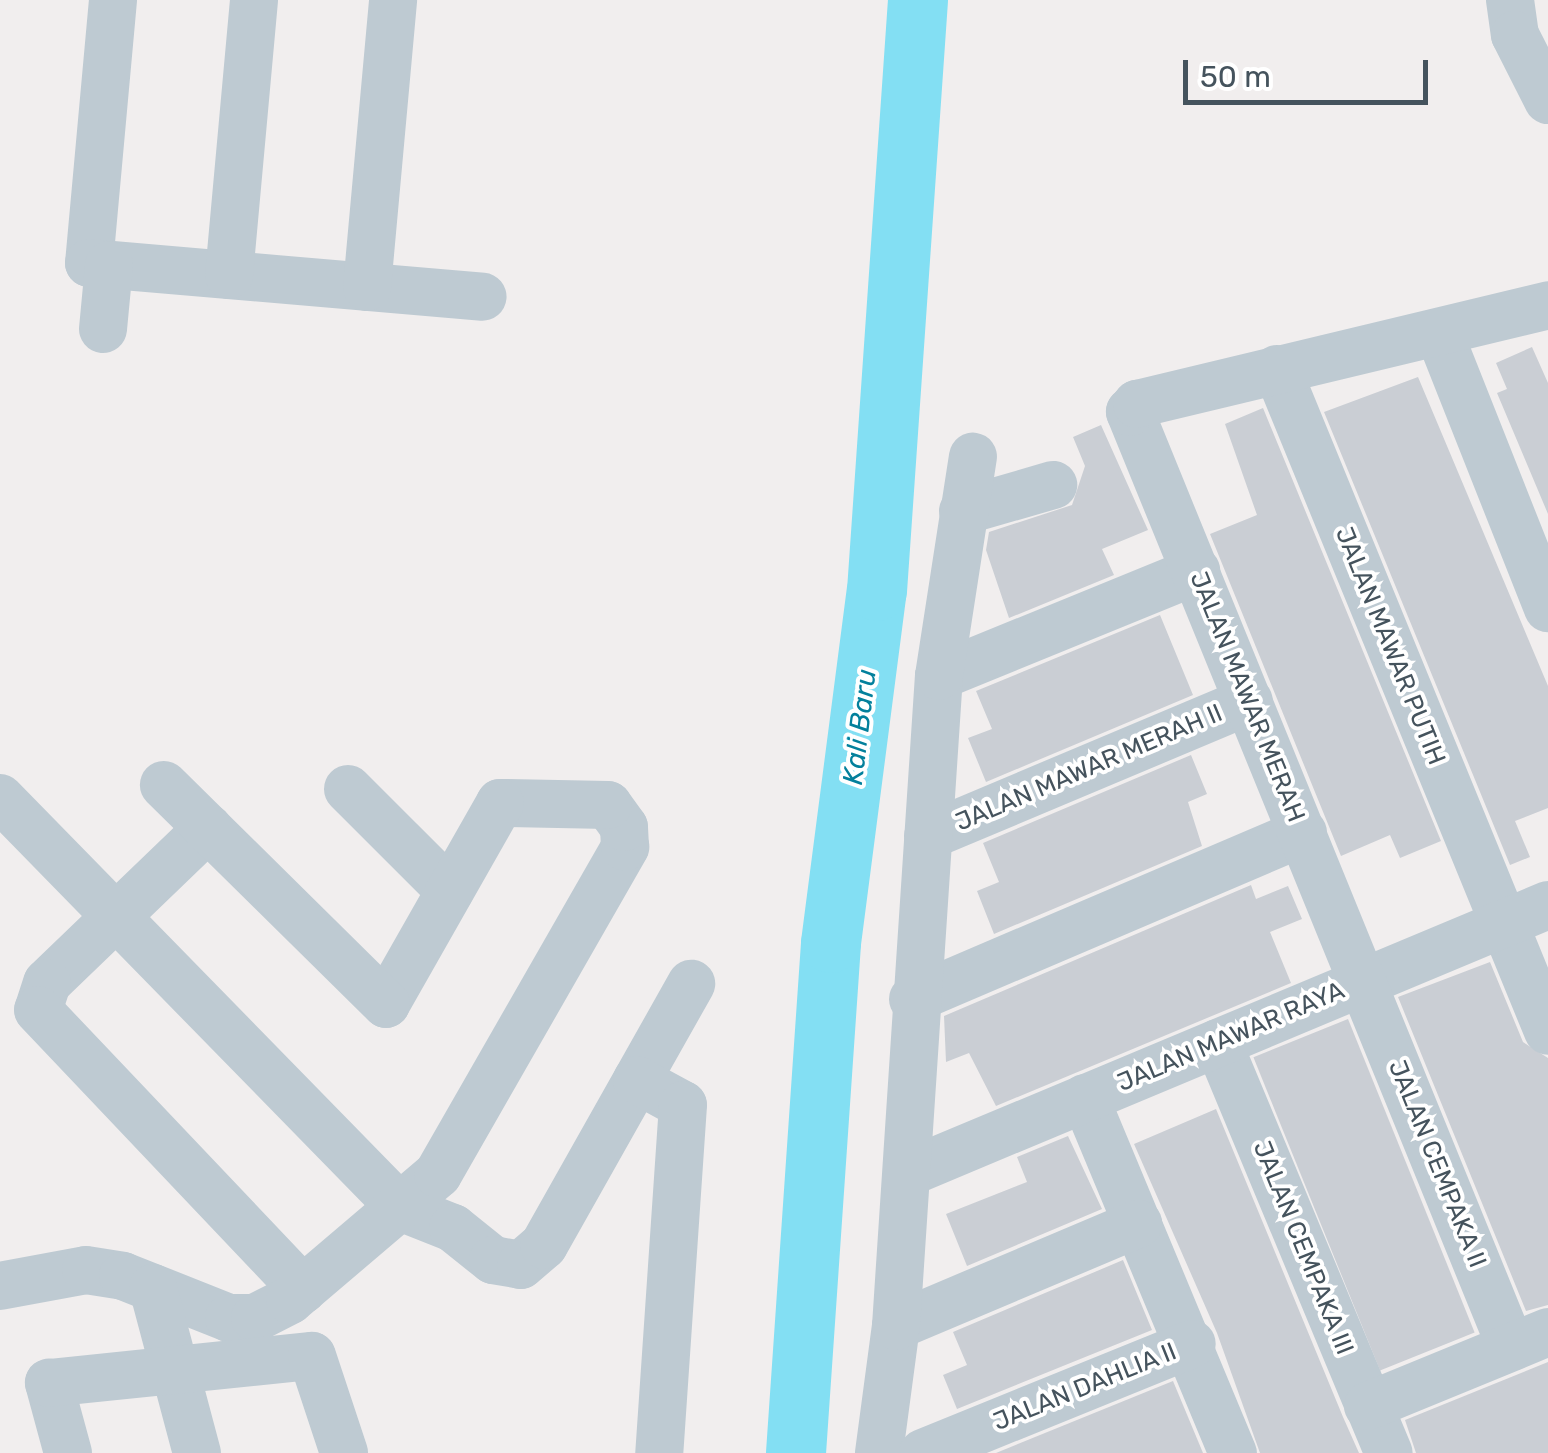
<!DOCTYPE html>
<html>
<head>
<meta charset="utf-8">
<style>
	body { margin:0 }
	#map { position:relative; width:1548px; height:1453px; overflow:hidden; background:#f1eeee; font-family:Rubik,sans-serif }
	div>[style] { position:absolute }
	.river>* { height:60px; margin:-30px; padding:0 30px; transform-origin:30px; border-radius:30px; background:#83dff3 }
	.building>* { inset:0; background:#caced4; transform-origin:0 0 }
	.minor>* { height:48px; margin:-24px; padding:0 24px; transform-origin:24px; border-radius:24px; background:#becad2 }
	span { translate:-50% -50%; white-space:nowrap; text-align:center; line-height:1.15; -webkit-text-stroke:8px #fff; paint-order:stroke }
	.street-label { font-size:25px; color:#45535d }
	.water-label { font-size:28px; color:#03809c; font-style:italic }
	.scale { position:absolute; left:1183px; top:60px; width:245px; height:45px; box-sizing:border-box; border:5px solid #45535d; border-top:0; padding-left:12px; font-size:30px; line-height:35px; white-space:nowrap; color:#45535d; -webkit-text-stroke:8px #fff; paint-order:stroke }
</style>
</head>
<body>
<div id="map">
	<div class="river">
		<div style="left:796px;top:1453px;width:511px;rotate:-86.07deg"></div>
		<div style="left:831px;top:943px;width:355px;rotate:-82.6deg"></div>
		<div style="left:877px;top:591px;width:592px;rotate:-86.03deg"></div>
	</div>
	<div class="building">
		<div style="clip-path:polygon(1532px 347px,1548px 383px,1548px 514px,1497px 393px,1507px 389px,1496px 363px)"></div>
		<div style="clip-path:polygon(1418px 377px,1548px 686px,1548px 808px,1515px 821px,1530px 857px,1510px 865px,1324px 412px)"></div>
		<div style="clip-path:polygon(1263px 408px,1441px 841px,1400px 858px,1390px 835px,1341px 856px,1210px 534px,1257px 515px,1225px 424px)"></div>
		<div style="clip-path:polygon(1101px 425px,1148px 530px,1102px 549px,1114px 575px,1009px 618px,986px 550px,989px 532px,1072px 505px,1085px 466px,1073px 437px)"></div>
		<div style="clip-path:polygon(1160px 615px,1193px 695px,986px 782px,968px 738px,992px 729px,976px 691px)"></div>
		<div style="clip-path:polygon(1191px 755px,1207px 794px,1188px 802px,1202px 846px,994px 934px,977px 891px,999px 882px,983px 843px)"></div>
		<div style="clip-path:polygon(1251px 885px,1256px 899px,1288px 886px,1302px 919px,1270px 932px,1291px 983px,996px 1106px,969px 1053px,946px 1062px,944px 1016px)"></div>
		<div style="clip-path:polygon(1490px 962px,1523px 1042px,1548px 1058px,1548px 1305px,1526px 1311px,1398px 997px)"></div>
		<div style="left:1348px;top:1019px;width:338px;height:102px;rotate:68deg"></div>
		<div style="clip-path:polygon(1216px 1109px,1343px 1417px,1359px 1453px,1260px 1453px,1217px 1333px,1134px 1144px)"></div>
		<div style="clip-path:polygon(1068px 1136px,1102px 1209px,967px 1266px,946px 1214px,1027px 1182px,1017px 1157px)"></div>
		<div style="clip-path:polygon(1123px 1260px,1152px 1330px,957px 1409px,943px 1375px,967px 1365px,953px 1332px)"></div>
		<div style="clip-path:polygon(1548px 1362px,1548px 1453px,1416px 1453px,1405px 1420px)"></div>
		<div style="clip-path:polygon(1173px 1381px,1203px 1453px,996px 1453px)"></div>
	</div>
	<div class="minor">
		<div style="left:113px;top:0;width:264px;rotate:95.2deg"></div>
		<div style="left:89px;top:263px;width:395px;rotate:4.9deg"></div>
		<div style="left:1510px;top:0;width:35px;rotate:82deg"></div>
		<div style="left:1515px;top:35px;width:73px;rotate:63.1deg"></div>
		<div style="left:229px;top:275px;width:276px;rotate:-84.8deg"></div>
		<div style="left:367px;top:287px;width:288px;rotate:-84.8deg"></div>
		<div style="left:103px;top:329px;width:64px;rotate:-84.6deg"></div>
		<div style="left:1439px;top:333px;width:296px;rotate:68.4deg"></div>
		<div style="left:1277px;top:369px;width:715px;rotate:67.74deg"></div>
		<div style="left:963px;top:511px;width:94px;rotate:-16.1deg"></div>
		<div style="left:939px;top:676px;width:278px;rotate:-22.2deg"></div>
		<div style="left:348px;top:789px;width:144px;rotate:45deg"></div>
		<div style="left:0;top:798px;width:572px;rotate:45.64deg"></div>
		<div style="left:400px;top:1207px;width:57px;rotate:21.6deg"></div>
		<div style="left:453px;top:1228px;width:51px;rotate:38.7deg"></div>
		<div style="left:493px;top:1260px;width:28px;rotate:10deg"></div>
		<div style="left:521px;top:1265px;width:30px;rotate:-41deg"></div>
		<div style="left:544px;top:1245px;width:300px;rotate:-60.6deg"></div>
		<div style="left:208px;top:828px;width:223px;rotate:136.1deg"></div>
		<div style="left:47px;top:983px;width:28px;rotate:108deg"></div>
		<div style="left:38px;top:1010px;width:385px;rotate:46.5deg"></div>
		<div style="left:928px;top:836px;width:348px;rotate:-22.8deg"></div>
		<div style="left:913px;top:999px;width:424px;rotate:-23.1deg"></div>
		<div style="left:1218px;top:1043px;width:444px;rotate:67.4deg"></div>
		<div style="left:637px;top:1080px;width:52px;rotate:28.5deg"></div>
		<div style="left:683px;top:1105px;width:349px;rotate:93.9deg"></div>
		<div style="left:1085px;top:1098px;width:385px;rotate:67.4deg"></div>
		<div style="left:907px;top:1173px;width:695px;rotate:-22.69deg"></div>
		<div style="left:0;top:1286px;width:87px;rotate:-10.5deg"></div>
		<div style="left:86px;top:1270px;width:37px;rotate:9deg"></div>
		<div style="left:123px;top:1276px;width:114px;rotate:21.6deg"></div>
		<div style="left:229px;top:1318px;width:26px"></div>
		<div style="left:255px;top:1318px;width:39px;rotate:-27deg"></div>
		<div style="left:290px;top:1300px;width:194px;rotate:-40.4deg"></div>
		<div style="left:438px;top:1174px;width:377px;rotate:-60.2deg"></div>
		<div style="left:625px;top:847px;width:20px;rotate:-93deg"></div>
		<div style="left:624px;top:827px;width:27px;rotate:-126deg"></div>
		<div style="left:608px;top:805px;width:108px;rotate:-178.9deg"></div>
		<div style="left:500px;top:803px;width:231px;rotate:119.6deg"></div>
		<div style="left:386px;top:1004px;width:312px;rotate:-135.4deg"></div>
		<div style="left:153px;top:1288px;width:171px;rotate:75.1deg"></div>
		<div style="left:896px;top:1326px;width:263px;rotate:-22.9deg"></div>
		<div style="left:1511px;top:1347px;width:1010px;rotate:-112.17deg"></div>
		<div style="left:1130px;top:412px;width:11px;rotate:-49deg"></div>
		<div style="left:1137px;top:404px;width:423px;rotate:-13.5deg"></div>
		<div style="left:1368px;top:1406px;width:195px;rotate:-22.3deg"></div>
		<div style="left:68px;top:1453px;width:73px;rotate:-105.2deg"></div>
		<div style="left:49px;top:1383px;width:264px;rotate:-5.9deg"></div>
		<div style="left:312px;top:1356px;width:102px;rotate:71.7deg"></div>
		<div style="left:879px;top:1453px;width:128px;rotate:-82.4deg"></div>
		<div style="left:896px;top:1326px;width:651px;rotate:-86.22deg"></div>
		<div style="left:939px;top:676px;width:222px;rotate:-81.2deg"></div>
		<div style="left:923px;top:1453px;width:290px;rotate:-22.1deg"></div>
	</div>
	<div class="street-label">
		<span style="left:1390px;top:646px;rotate:68deg">JALAN MAWAR PUTIH</span>
		<span style="left:1247px;top:697px;rotate:68deg">JALAN MAWAR MERAH</span>
		<span style="left:1089px;top:768px;rotate:-23deg">JALAN MAWAR MERAH II</span>
		<span style="left:1231px;top:1037px;rotate:-23deg">JALAN MAWAR RAYA</span>
		<span style="left:1437px;top:1164px;rotate:68deg">JALAN CEMPAKA II</span>
		<span style="left:1303px;top:1248px;rotate:68deg">JALAN CEMPAKA III</span>
		<span style="left:1085px;top:1387px;rotate:-22deg">JALAN DAHLIA II</span>
	</div>
	<div class="water-label">
		<span style="left:860px;top:727px;rotate:-83deg">Kali Baru</span>
	</div>
	<div class="scale">50 m</div>
</div>
</body>
</html>
